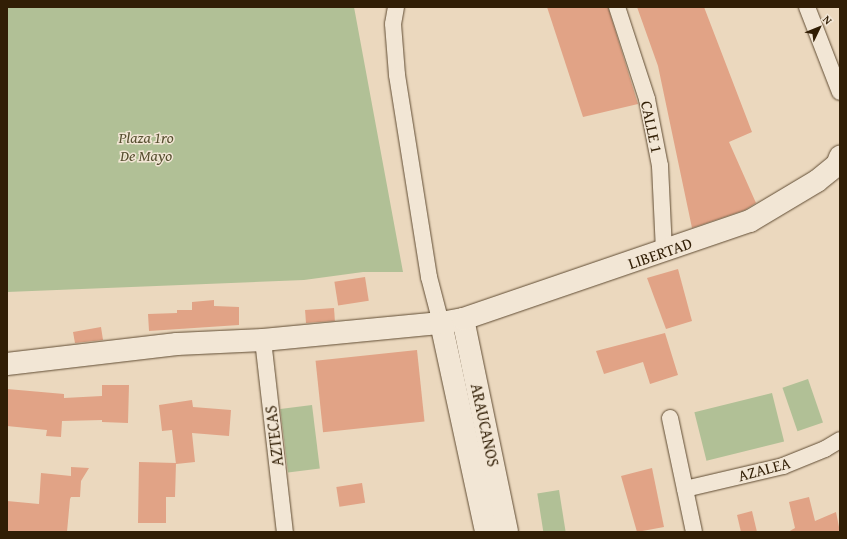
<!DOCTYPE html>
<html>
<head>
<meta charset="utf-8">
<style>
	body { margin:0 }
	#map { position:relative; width:847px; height:539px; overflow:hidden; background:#ebd8be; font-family:"Gentium Book Plus",serif }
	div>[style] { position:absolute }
	.green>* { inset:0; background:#b1c096; transform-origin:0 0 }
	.building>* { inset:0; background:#e1a386; transform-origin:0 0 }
	.roads { filter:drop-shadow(0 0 1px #604c33) drop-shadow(0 0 1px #604c33) }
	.street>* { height:16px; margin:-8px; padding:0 8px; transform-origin:8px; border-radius:8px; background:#f2e6d5 }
	.secondary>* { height:22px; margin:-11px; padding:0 11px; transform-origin:11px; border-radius:11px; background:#f2e6d5 }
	span { translate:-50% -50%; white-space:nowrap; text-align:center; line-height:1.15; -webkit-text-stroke:3px #f2e6d5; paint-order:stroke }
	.street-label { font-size:16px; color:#311e05 }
	.park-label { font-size:16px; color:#574f30; font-style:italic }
	.frame { position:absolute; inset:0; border:8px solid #311e05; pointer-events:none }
	.north { position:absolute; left:799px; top:8px; width:40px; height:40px; -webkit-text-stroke:3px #f2e6d5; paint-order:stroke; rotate:47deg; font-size:11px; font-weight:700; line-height:16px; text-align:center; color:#311e05 }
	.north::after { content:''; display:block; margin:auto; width:14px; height:18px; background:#311e05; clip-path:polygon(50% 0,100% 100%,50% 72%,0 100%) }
</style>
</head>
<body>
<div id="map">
	<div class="green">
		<div style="clip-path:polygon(7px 7px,354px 7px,403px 272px,363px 272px,304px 280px,7px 292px)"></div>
		<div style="left:808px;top:379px;width:46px;height:27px;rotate:71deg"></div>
		<div style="left:772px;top:393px;width:50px;height:80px;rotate:76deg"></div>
		<div style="left:312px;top:405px;width:64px;height:32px;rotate:83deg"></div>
		<div style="left:559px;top:490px;width:43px;height:22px;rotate:81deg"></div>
	</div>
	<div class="building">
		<div style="clip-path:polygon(547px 7px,608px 7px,638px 104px,583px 117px)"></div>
		<div style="clip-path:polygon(637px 7px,704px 7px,752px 132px,729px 142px,756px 203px,745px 210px,692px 228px,658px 66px)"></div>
		<div style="clip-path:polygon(678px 269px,692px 321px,666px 329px,647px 278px)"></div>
		<div style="left:365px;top:277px;width:24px;height:31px;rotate:81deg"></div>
		<div style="clip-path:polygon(214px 300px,214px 306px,239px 307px,239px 325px,149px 331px,148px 314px,177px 313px,177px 310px,192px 310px,192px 302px)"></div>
		<div style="left:334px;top:308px;width:13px;height:29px;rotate:86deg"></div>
		<div style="clip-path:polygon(101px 327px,103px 340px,75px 343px,73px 332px)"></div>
		<div style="clip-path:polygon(665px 333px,678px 375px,650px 384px,643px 362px,604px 374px,596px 351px)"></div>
		<div style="left:417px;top:350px;width:72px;height:102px;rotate:84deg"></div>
		<div style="clip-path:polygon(102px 385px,129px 385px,128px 423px,102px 422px,102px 420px,62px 421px,61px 437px,46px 436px,47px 430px,7px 426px,7px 389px,64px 394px,64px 398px,102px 396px)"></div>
		<div style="clip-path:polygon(192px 400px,193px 407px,231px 410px,229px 436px,192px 433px,195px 462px,176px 464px,172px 430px,162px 431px,159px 405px)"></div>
		<div style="clip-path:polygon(139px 462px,176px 463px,175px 497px,166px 497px,166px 523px,138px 523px)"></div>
		<div style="clip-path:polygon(71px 467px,89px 468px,81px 481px,80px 497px,71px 497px,70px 499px,67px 532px,7px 532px,7px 501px,39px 504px,41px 473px,71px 476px)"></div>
		<div style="clip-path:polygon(652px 468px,664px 527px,637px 532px,621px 476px)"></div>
		<div style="left:362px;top:483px;width:20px;height:26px;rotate:81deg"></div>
		<div style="clip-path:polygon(809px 497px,815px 521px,836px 512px,840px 532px,788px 532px,795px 528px,789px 502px)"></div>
		<div style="clip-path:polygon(752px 511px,757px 532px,741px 532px,737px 515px)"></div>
	</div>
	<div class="roads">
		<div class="street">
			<div style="left:396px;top:7px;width:17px;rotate:100deg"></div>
			<div style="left:393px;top:24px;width:51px;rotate:85.5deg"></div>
			<div style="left:397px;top:75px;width:205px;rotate:81deg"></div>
			<div style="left:429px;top:277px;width:48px;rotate:75.4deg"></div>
			<div style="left:617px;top:7px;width:97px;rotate:71.9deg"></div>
			<div style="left:647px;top:99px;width:68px;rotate:79deg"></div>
			<div style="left:660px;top:166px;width:86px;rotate:87.3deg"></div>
			<div style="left:807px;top:7px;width:91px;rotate:68.8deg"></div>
			<div style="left:263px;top:340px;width:193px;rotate:83.5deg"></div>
			<div style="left:670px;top:418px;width:116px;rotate:78.1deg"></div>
			<div style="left:685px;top:489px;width:101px;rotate:-13.2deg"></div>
			<div style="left:783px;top:466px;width:45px;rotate:-22deg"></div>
			<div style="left:825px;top:449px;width:17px;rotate:-31deg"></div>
		</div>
		<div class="secondary">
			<div style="left:463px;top:319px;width:217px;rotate:78.3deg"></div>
			<div style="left:441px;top:323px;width:214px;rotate:77.8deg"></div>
			<div style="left:7px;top:364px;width:171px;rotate:-6.7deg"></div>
			<div style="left:177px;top:344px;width:86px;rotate:-2.7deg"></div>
			<div style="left:263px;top:340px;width:179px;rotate:-5.5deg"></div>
			<div style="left:441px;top:323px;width:22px;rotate:-10deg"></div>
			<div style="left:463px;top:319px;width:303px;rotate:-18.9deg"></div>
			<div style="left:750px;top:221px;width:78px;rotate:-30.8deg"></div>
			<div style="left:817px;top:181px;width:26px;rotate:-39deg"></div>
			<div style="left:837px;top:165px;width:9px;rotate:-69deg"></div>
		</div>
	</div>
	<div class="street-label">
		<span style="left:652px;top:127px;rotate:78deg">CALLE 1</span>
		<span style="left:660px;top:253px;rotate:-19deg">LIBERTAD</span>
		<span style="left:485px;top:425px;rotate:78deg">ARAUCANOS</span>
		<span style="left:274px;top:436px;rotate:-97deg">AZTECAS</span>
		<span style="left:764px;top:469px;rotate:-15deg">AZALEA</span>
	</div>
	<div class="park-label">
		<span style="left:146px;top:146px">Plaza 1ro<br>De Mayo</span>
	</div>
	<div class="frame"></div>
	<div class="north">N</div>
</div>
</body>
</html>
